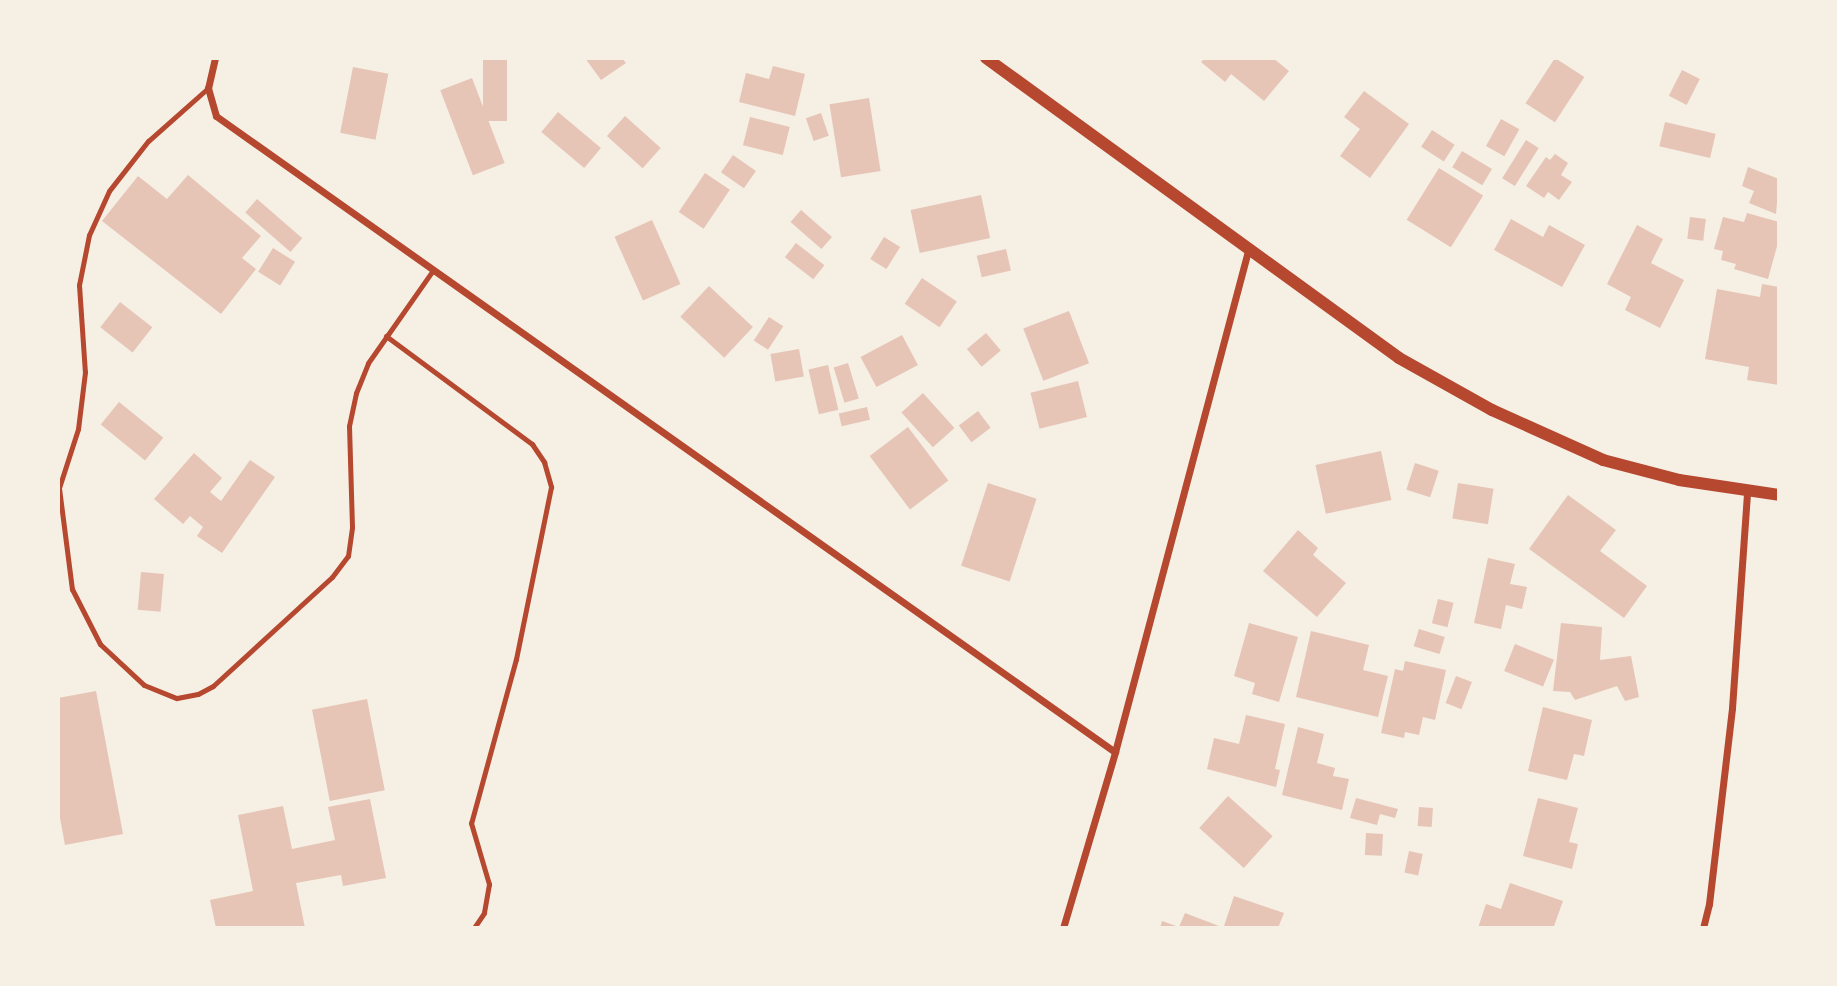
<!DOCTYPE html>
<html>
<head>
<meta charset="utf-8">
<style>
	body { margin:0 }
	#map { position:relative; width:1837px; height:986px; overflow:hidden; background:#f6efe4; font-family:Inter,sans-serif }
	div>[style] { position:absolute }
	.building>* { inset:0; background:#e6c5b7; transform-origin:0 0 }
	.service>* { height:5px; margin:-2.5px; padding:0 2.5px; transform-origin:2.5px; border-radius:2.5px; background:#b5482f }
	.minor>* { height:7px; margin:-3.5px; padding:0 3.5px; transform-origin:3.5px; border-radius:3.5px; background:#b5482f }
	.tertiary>* { height:12px; margin:-6px; padding:0 6px; transform-origin:6px; border-radius:6px; background:#b5482f }
	span { translate:-50% -50%; white-space:nowrap; text-align:center; line-height:1.15; -webkit-text-stroke:6px #f6efe4; paint-order:stroke }
	.frame { position:absolute; inset:0; border:60px solid #f6efe4; pointer-events:none }
</style>
</head>
<body>
<div id="map">
	<div class="building">
		<div style="left:483px;top:58px;width:24px;height:63px"></div>
		<div style="clip-path:polygon(585px 58px,622px 58px,626px 63px,601px 80px)"></div>
		<div style="clip-path:polygon(1205px 58px,1273px 58px,1289px 71px,1264px 101px,1231px 74px,1225px 82px,1201px 62px)"></div>
		<div style="left:1555px;top:58px;width:35px;height:54px;rotate:33deg"></div>
		<div style="clip-path:polygon(773px 66px,805px 74px,795px 116px,739px 102px,746px 73px,769px 79px)"></div>
		<div style="left:353px;top:67px;width:36px;height:67px;rotate:11deg"></div>
		<div style="left:1682px;top:70px;width:20px;height:29px;rotate:27deg"></div>
		<div style="left:472px;top:78px;width:91px;height:34px;rotate:69deg"></div>
		<div style="clip-path:polygon(1364px 91px,1409px 124px,1370px 178px,1340px 156px,1360px 129px,1344px 117px)"></div>
		<div style="left:869px;top:98px;width:74px;height:40px;rotate:81deg"></div>
		<div style="left:558px;top:112px;width:56px;height:26px;rotate:40deg"></div>
		<div style="left:821px;top:113px;width:24px;height:16px;rotate:71deg"></div>
		<div style="left:625px;top:116px;width:48px;height:27px;rotate:42deg"></div>
		<div style="left:750px;top:117px;width:41px;height:29px;rotate:14deg"></div>
		<div style="left:1501px;top:119px;width:21px;height:31px;rotate:29deg"></div>
		<div style="left:1665px;top:122px;width:52px;height:25px;rotate:13deg"></div>
		<div style="left:1432px;top:130px;width:27px;height:20px;rotate:33deg"></div>
		<div style="left:1526px;top:140px;width:15px;height:45px;rotate:32deg"></div>
		<div style="left:1462px;top:151px;width:35px;height:19px;rotate:31deg"></div>
		<div style="clip-path:polygon(1555px 154px,1568px 163px,1561px 175px,1572px 182px,1559px 200px,1548px 192px,1544px 198px,1526px 186px,1546px 157px,1550px 160px)"></div>
		<div style="left:733px;top:155px;width:28px;height:21px;rotate:35deg"></div>
		<div style="clip-path:polygon(1748px 167px,1779px 179px,1776px 214px,1749px 203px,1754px 191px,1742px 186px)"></div>
		<div style="left:1439px;top:168px;width:52px;height:61px;rotate:32deg"></div>
		<div style="left:705px;top:173px;width:30px;height:47px;rotate:34deg"></div>
		<div style="clip-path:polygon(188px 175px,261px 236px,242px 258px,256px 269px,221px 314px,102px 221px,138px 176px,167px 199px)"></div>
		<div style="left:981px;top:195px;width:44px;height:72px;rotate:78deg"></div>
		<div style="left:257px;top:199px;width:60px;height:18px;rotate:41deg"></div>
		<div style="left:801px;top:210px;width:41px;height:16px;rotate:41deg"></div>
		<div style="clip-path:polygon(1747px 213px,1779px 222px,1779px 239px,1768px 279px,1734px 269px,1736px 264px,1721px 260px,1723px 251px,1714px 249px,1723px 217px,1744px 222px)"></div>
		<div style="left:1690px;top:217px;width:16px;height:22px;rotate:7deg"></div>
		<div style="clip-path:polygon(1511px 219px,1543px 237px,1549px 225px,1585px 245px,1562px 287px,1494px 250px)"></div>
		<div style="left:652px;top:220px;width:70px;height:41px;rotate:66deg"></div>
		<div style="clip-path:polygon(1637px 225px,1663px 239px,1651px 263px,1684px 280px,1660px 328px,1625px 310px,1631px 297px,1607px 284px)"></div>
		<div style="left:884px;top:237px;width:19px;height:26px;rotate:32deg"></div>
		<div style="left:796px;top:243px;width:36px;height:18px;rotate:38deg"></div>
		<div style="left:273px;top:248px;width:26px;height:28px;rotate:32deg"></div>
		<div style="left:1006px;top:249px;width:22px;height:30px;rotate:77deg"></div>
		<div style="left:922px;top:278px;width:42px;height:31px;rotate:34deg"></div>
		<div style="clip-path:polygon(1762px 284px,1779px 287px,1779px 385px,1747px 380px,1749px 367px,1705px 359px,1717px 289px,1760px 297px)"></div>
		<div style="left:709px;top:286px;width:60px;height:42px;rotate:43deg"></div>
		<div style="left:120px;top:302px;width:41px;height:32px;rotate:38deg"></div>
		<div style="left:1069px;top:311px;width:56px;height:49px;rotate:69deg"></div>
		<div style="left:769px;top:317px;width:17px;height:28px;rotate:33deg"></div>
		<div style="left:986px;top:333px;width:23px;height:25px;rotate:50deg"></div>
		<div style="left:902px;top:335px;width:34px;height:47px;rotate:62deg"></div>
		<div style="left:799px;top:349px;width:28px;height:29px;rotate:80deg"></div>
		<div style="left:848px;top:363px;width:37px;height:15px;rotate:73deg"></div>
		<div style="left:828px;top:365px;width:46px;height:20px;rotate:77deg"></div>
		<div style="left:1078px;top:381px;width:37px;height:49px;rotate:76deg"></div>
		<div style="left:923px;top:393px;width:47px;height:29px;rotate:48deg"></div>
		<div style="left:119px;top:402px;width:57px;height:29px;rotate:39deg"></div>
		<div style="left:867px;top:407px;width:13px;height:29px;rotate:77deg"></div>
		<div style="left:978px;top:411px;width:21px;height:24px;rotate:53deg"></div>
		<div style="left:908px;top:427px;width:67px;height:48px;rotate:53deg"></div>
		<div style="left:1381px;top:451px;width:50px;height:67px;rotate:78deg"></div>
		<div style="clip-path:polygon(194px 453px,222px 478px,210px 492px,221px 501px,250px 460px,275px 477px,222px 553px,197px 536px,203px 527px,190px 516px,183px 524px,154px 499px)"></div>
		<div style="left:1415px;top:463px;width:25px;height:28px;rotate:18deg"></div>
		<div style="left:988px;top:483px;width:51px;height:87px;rotate:18deg"></div>
		<div style="left:1458px;top:483px;width:36px;height:36px;rotate:9deg"></div>
		<div style="clip-path:polygon(1568px 495px,1616px 530px,1600px 551px,1647px 586px,1624px 618px,1529px 549px)"></div>
		<div style="clip-path:polygon(1298px 530px,1318px 548px,1313px 555px,1346px 583px,1317px 617px,1263px 571px)"></div>
		<div style="clip-path:polygon(1488px 558px,1515px 564px,1510px 584px,1527px 587px,1522px 609px,1506px 605px,1501px 629px,1474px 623px)"></div>
		<div style="left:141px;top:572px;width:23px;height:38px;rotate:5deg"></div>
		<div style="left:1438px;top:599px;width:16px;height:25px;rotate:14deg"></div>
		<div style="clip-path:polygon(1249px 623px,1298px 637px,1279px 702px,1252px 694px,1255px 683px,1234px 676px)"></div>
		<div style="clip-path:polygon(1561px 623px,1602px 627px,1600px 660px,1631px 656px,1639px 697px,1625px 701px,1617px 686px,1575px 700px,1570px 692px,1553px 691px)"></div>
		<div style="left:1419px;top:629px;width:27px;height:18px;rotate:17deg"></div>
		<div style="clip-path:polygon(1311px 631px,1369px 645px,1363px 670px,1388px 676px,1378px 717px,1296px 697px)"></div>
		<div style="left:1515px;top:644px;width:42px;height:29px;rotate:22deg"></div>
		<div style="clip-path:polygon(1405px 661px,1446px 670px,1435px 720px,1423px 717px,1419px 735px,1405px 732px,1404px 738px,1381px 733px,1395px 669px,1403px 671px)"></div>
		<div style="left:1456px;top:676px;width:17px;height:29px;rotate:21deg"></div>
		<div style="clip-path:polygon(96px 691px,123px 834px,65px 845px,58px 807px,58px 698px)"></div>
		<div style="left:367px;top:699px;width:93px;height:56px;rotate:79deg"></div>
		<div style="clip-path:polygon(1543px 707px,1592px 720px,1584px 756px,1574px 754px,1567px 780px,1528px 771px)"></div>
		<div style="clip-path:polygon(1246px 715px,1285px 724px,1275px 769px,1280px 770px,1276px 787px,1207px 769px,1214px 738px,1239px 744px)"></div>
		<div style="clip-path:polygon(1298px 727px,1324px 734px,1317px 763px,1335px 768px,1333px 776px,1349px 779px,1342px 810px,1282px 795px)"></div>
		<div style="left:1228px;top:796px;width:60px;height:43px;rotate:42deg"></div>
		<div style="clip-path:polygon(1356px 798px,1398px 809px,1395px 818px,1380px 814px,1377px 825px,1350px 818px)"></div>
		<div style="clip-path:polygon(1538px 798px,1578px 808px,1569px 842px,1578px 844px,1572px 869px,1523px 856px)"></div>
		<div style="clip-path:polygon(370px 799px,386px 878px,343px 886px,341px 875px,296px 883px,305px 928px,216px 928px,210px 900px,253px 891px,238px 815px,283px 806px,292px 849px,335px 840px,328px 807px)"></div>
		<div style="left:1419px;top:807px;width:14px;height:19px;rotate:4deg"></div>
		<div style="left:1366px;top:833px;width:17px;height:22px;rotate:3deg"></div>
		<div style="left:1409px;top:851px;width:14px;height:22px;rotate:12deg"></div>
		<div style="clip-path:polygon(1510px 883px,1563px 901px,1554px 926px,1478px 928px,1486px 904px,1501px 909px)"></div>
		<div style="clip-path:polygon(1234px 896px,1284px 913px,1278px 928px,1224px 926px)"></div>
		<div style="clip-path:polygon(1185px 913px,1219px 926px,1218px 928px,1160px 928px,1162px 921px,1179px 927px)"></div>
	</div>
	<div class="service">
		<div style="left:208px;top:88px;width:80px;rotate:138.5deg"></div>
		<div style="left:148px;top:141px;width:63px;rotate:128deg"></div>
		<div style="left:109px;top:191px;width:48px;rotate:114.4deg"></div>
		<div style="left:89px;top:235px;width:51px;rotate:101.3deg"></div>
		<div style="left:79px;top:285px;width:87px;rotate:86.1deg"></div>
		<div style="left:85px;top:372px;width:57px;rotate:97deg"></div>
		<div style="left:78px;top:429px;width:62px;rotate:107.9deg"></div>
		<div style="left:59px;top:488px;width:102px;rotate:82.7deg"></div>
		<div style="left:72px;top:589px;width:62px;rotate:63deg"></div>
		<div style="left:100px;top:644px;width:60px;rotate:43deg"></div>
		<div style="left:144px;top:685px;width:35px;rotate:22deg"></div>
		<div style="left:177px;top:698px;width:21px;rotate:-11deg"></div>
		<div style="left:198px;top:694px;width:17px;rotate:-28deg"></div>
		<div style="left:213px;top:686px;width:161px;rotate:-42.5deg"></div>
		<div style="left:332px;top:577px;width:26px;rotate:-53deg"></div>
		<div style="left:348px;top:556px;width:29px;rotate:-82deg"></div>
		<div style="left:352px;top:527px;width:101px;rotate:-91.7deg"></div>
		<div style="left:349px;top:426px;width:34px;rotate:-78deg"></div>
		<div style="left:356px;top:393px;width:32px;rotate:-68deg"></div>
		<div style="left:368px;top:363px;width:113px;rotate:-55deg"></div>
		<div style="left:386px;top:336px;width:182px;rotate:36.5deg"></div>
		<div style="left:532px;top:444px;width:22px;rotate:56deg"></div>
		<div style="left:544px;top:462px;width:26px;rotate:74deg"></div>
		<div style="left:551px;top:487px;width:176px;rotate:101.5deg"></div>
		<div style="left:516px;top:659px;width:170px;rotate:105.3deg"></div>
		<div style="left:471px;top:823px;width:64px;rotate:73.6deg"></div>
		<div style="left:489px;top:884px;width:29px;rotate:100deg"></div>
		<div style="left:484px;top:913px;width:18px;rotate:124deg"></div>
	</div>
	<div class="minor">
		<div style="left:215px;top:58px;width:31px;rotate:103deg"></div>
		<div style="left:208px;top:88px;width:29px;rotate:74deg"></div>
		<div style="left:216px;top:116px;width:1101px;rotate:35.28deg"></div>
		<div style="left:1063px;top:928px;width:184px;rotate:-73.5deg"></div>
		<div style="left:1115px;top:752px;width:522px;rotate:-75.14deg"></div>
		<div style="left:1703px;top:928px;width:25px;rotate:-76deg"></div>
		<div style="left:1709px;top:904px;width:197px;rotate:-83.3deg"></div>
		<div style="left:1732px;top:708px;width:218px;rotate:-86deg"></div>
	</div>
	<div class="tertiary">
		<div style="left:986px;top:58px;width:510px;rotate:35.99deg"></div>
		<div style="left:1399px;top:358px;width:107px;rotate:29.2deg"></div>
		<div style="left:1492px;top:410px;width:122px;rotate:24.2deg"></div>
		<div style="left:1603px;top:460px;width:79px;rotate:14.7deg"></div>
		<div style="left:1679px;top:480px;width:101px;rotate:8.5deg"></div>
	</div>
	<div class="frame"></div>
</div>
</body>
</html>
